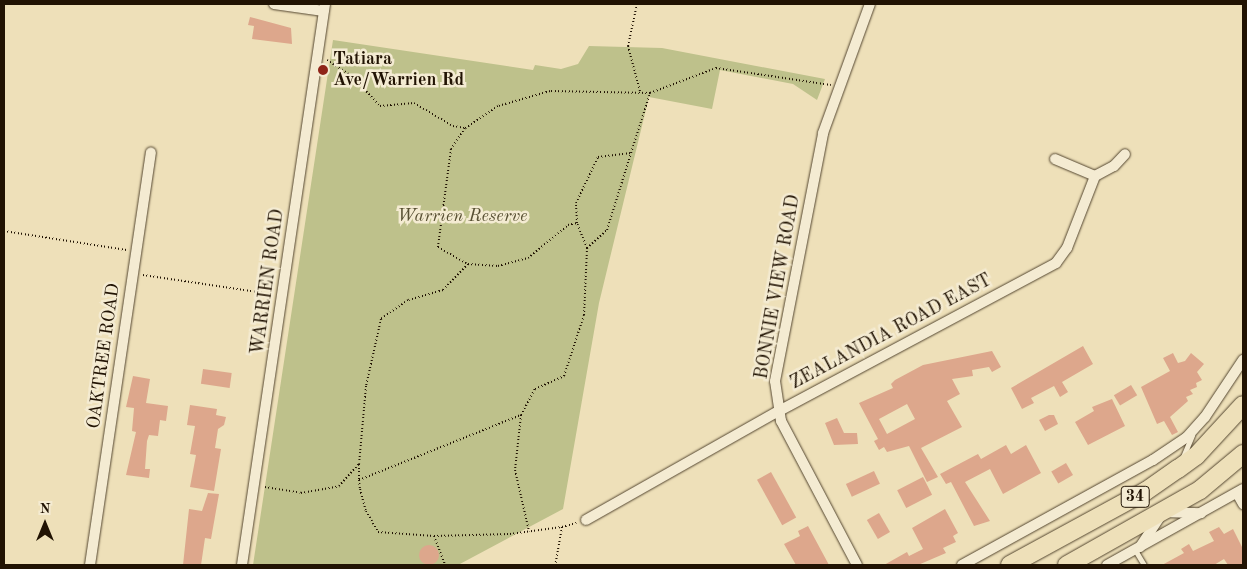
<!DOCTYPE html>
<html>
<head>
<meta charset="utf-8">
<style>
	body { margin:0 }
	#map { position:relative; width:1247px; height:569px; overflow:hidden; background:#eee0b9; font-family:"Old Standard TT",serif }
	div>[style] { position:absolute }
	.green>* { inset:0; background:#bec18b }
	.building>* { inset:0; background:#dda78c; transform-origin:0 0 }
	.round { border-radius:50% }
	.path>* { height:2px; margin-top:-1px; transform-origin:0; background:repeating-linear-gradient(90deg,#211303 0 1px,transparent 0 3.5px) }
	.roads { filter:drop-shadow(0 0 1px #544630) drop-shadow(0 0 1px #544630) }
	.service>* { height:5px; margin:-2.5px; padding:0 2.5px; transform-origin:2.5px; border-radius:2.5px; background:#f4ebd2 }
	.minor>* { height:10px; margin:-5px; padding:0 5px; transform-origin:5px; border-radius:5px; background:#f4ebd2 }
	.trunk>* { height:18px; margin:-9px; padding:0 9px; transform-origin:9px; border-radius:9px; background:#eee0b9 }
	.dots>* { width:14px; height:14px; translate:-50% -50%; box-sizing:border-box; border:2px solid #f4ebd2; border-radius:50% }
	span { translate:-50% -50%; white-space:nowrap; text-align:center; line-height:1.15; -webkit-text-stroke:5px #f4ebd2; paint-order:stroke }
	.shield-label span { padding:1px 4px; background:#f4ebd2; border:1px solid; border-radius:4px; -webkit-text-stroke-width:0 }
	.shield-label { font-size:16px; color:#211303; font-weight:700 }
	.poi-label { font-size:18px; color:#211303; font-weight:700 }
	.left { translate:0 -50%; text-align:left }
	.park-label { font-size:18px; color:#585033; font-style:italic }
	.street-label { font-size:18px; color:#211303 }
	.frame { position:absolute; inset:0; border:5px solid #211303; pointer-events:none }
	.north { position:absolute; left:20px; top:499px; width:50px; height:50px; -webkit-text-stroke:4px #f4ebd2; paint-order:stroke; rotate:0deg; font-size:14px; font-weight:700; line-height:20px; text-align:center; color:#211303 }
	.north::after { content:''; display:block; margin:auto; width:18px; height:22px; background:#211303; clip-path:polygon(50% 0,100% 100%,50% 72%,0 100%) }
</style>
</head>
<body>
<div id="map">
	<div class="green">
		<div style="clip-path:polygon(333px 40px,533px 70px,535px 65px,561px 69px,578px 64px,589px 46px,662px 48px,825px 79px,817px 100px,793px 84px,720px 70px,712px 109px,649px 97px,599px 303px,563px 509px,458px 565px,253px 565px)"></div>
	</div>
	<div class="building">
		<div style="clip-path:polygon(250px 17px,291px 28px,292px 44px,252px 39px,254px 26px,248px 25px)"></div>
		<div style="clip-path:polygon(1083px 346px,1093px 364px,1062px 382px,1068px 392px,1060px 397px,1054px 386px,1031px 398px,1034px 403px,1022px 409px,1011px 388px)"></div>
		<div style="clip-path:polygon(evenodd,992px 351px,1001px 367px,992px 372px,989px 367px,972px 370px,973px 376px,952px 379px,960px 394px,947px 401px,962px 427px,921px 448px,938px 477px,927px 482px,909px 446px,887px 452px,884px 447px,879px 450px,874px 441px,878px 439px,859px 403px,893px 388px,891px 384px,895px 380px,923px 365px,992px 351px,907px 404px,915px 419px,887px 434px,879px 419px,907px 404px)"></div>
		<div style="clip-path:polygon(1173px 353px,1178px 363px,1185px 361px,1191px 353px,1204px 364px,1197px 372px,1202px 380px,1196px 383px,1197px 387px,1190px 390px,1193px 394px,1186px 397px,1188px 401px,1170px 417px,1178px 432px,1172px 435px,1164px 421px,1157px 424px,1141px 387px,1170px 371px,1163px 358px)"></div>
		<div style="left:203px;top:369px;width:29px;height:15px;rotate:8deg"></div>
		<div style="clip-path:polygon(133px 376px,150px 379px,146px 403px,168px 406px,166px 421px,160px 420px,158px 436px,149px 435px,147px 441px,145px 469px,150px 469px,149px 478px,126px 475px,136px 432px,132px 431px,134px 408px,126px 407px)"></div>
		<div style="left:1131px;top:385px;width:12px;height:20px;rotate:59deg"></div>
		<div style="clip-path:polygon(1112px 399px,1125px 426px,1088px 445px,1075px 422px,1094px 411px,1092px 407px)"></div>
		<div style="clip-path:polygon(190px 405px,217px 409px,216px 415px,226px 417px,224px 425px,218px 429px,215px 448px,221px 449px,214px 491px,190px 487px,196px 455px,190px 454px,195px 426px,187px 425px)"></div>
		<div style="clip-path:polygon(1049px 415px,1054px 415px,1058px 424px,1045px 431px,1039px 420px)"></div>
		<div style="clip-path:polygon(837px 418px,844px 433px,857px 433px,858px 444px,834px 445px,825px 423px)"></div>
		<div style="clip-path:polygon(1006px 445px,1011px 454px,1026px 445px,1041px 473px,1003px 494px,990px 469px,965px 482px,990px 521px,974px 526px,951px 482px,946px 484px,940px 474px,978px 454px,981px 459px)"></div>
		<div style="left:1066px;top:463px;width:14px;height:17px;rotate:60deg"></div>
		<div style="left:874px;top:471px;width:14px;height:31px;rotate:65deg"></div>
		<div style="left:771px;top:472px;width:52px;height:16px;rotate:61deg"></div>
		<div style="left:923px;top:477px;width:20px;height:29px;rotate:63deg"></div>
		<div style="clip-path:polygon(208px 493px,219px 494px,211px 539px,205px 538px,201px 565px,183px 565px,189px 509px,202px 511px)"></div>
		<div style="clip-path:polygon(945px 509px,958px 533px,953px 536px,956px 542px,943px 548px,946px 553px,918px 565px,884px 565px,907px 552px,909px 556px,923px 549px,912px 528px)"></div>
		<div style="left:879px;top:513px;width:22px;height:14px;rotate:60deg"></div>
		<div style="clip-path:polygon(808px 526px,829px 565px,796px 565px,784px 544px,800px 536px,798px 531px)"></div>
		<div style="clip-path:polygon(1219px 527px,1224px 534px,1233px 529px,1243px 549px,1243px 565px,1228px 565px,1224px 559px,1214px 565px,1162px 565px,1184px 553px,1181px 549px,1189px 544px,1193px 551px,1214px 541px,1209px 532px)"></div>
		<div class="round" style="left:419px;top:545px;width:20px;height:20px"></div>
	</div>
	<div class="path">
		<div style="left:637px;top:4px;width:43px;rotate:102.1deg"></div>
		<div style="left:628px;top:46px;width:47px;rotate:75.1deg"></div>
		<div style="left:327px;top:60px;width:30px;rotate:33deg"></div>
		<div style="left:352px;top:76px;width:41px;rotate:47deg"></div>
		<div style="left:380px;top:106px;width:34px;rotate:-5deg"></div>
		<div style="left:414px;top:103px;width:45px;rotate:30.5deg"></div>
		<div style="left:453px;top:126px;width:12px;rotate:9deg"></div>
		<div style="left:650px;top:93px;width:71px;rotate:-20.7deg"></div>
		<div style="left:716px;top:68px;width:116px;rotate:8.4deg"></div>
		<div style="left:4px;top:231px;width:124px;rotate:8.8deg"></div>
		<div style="left:587px;top:248px;width:27px;rotate:-42deg"></div>
		<div style="left:607px;top:230px;width:81px;rotate:-72.7deg"></div>
		<div style="left:468px;top:264px;width:30px;rotate:4deg"></div>
		<div style="left:498px;top:266px;width:31px;rotate:-15deg"></div>
		<div style="left:528px;top:258px;width:52px;rotate:-39.5deg"></div>
		<div style="left:568px;top:225px;width:9px;rotate:-13deg"></div>
		<div style="left:143px;top:275px;width:130px;rotate:8.4deg"></div>
		<div style="left:521px;top:415px;width:55px;rotate:96.2deg"></div>
		<div style="left:515px;top:470px;width:63px;rotate:77.1deg"></div>
		<div style="left:359px;top:480px;width:175px;rotate:-21.9deg"></div>
		<div style="left:521px;top:415px;width:30px;rotate:-62deg"></div>
		<div style="left:535px;top:389px;width:32px;rotate:-24deg"></div>
		<div style="left:564px;top:376px;width:64px;rotate:-71.8deg"></div>
		<div style="left:584px;top:315px;width:67px;rotate:-87.4deg"></div>
		<div style="left:587px;top:248px;width:27px;rotate:-112deg"></div>
		<div style="left:577px;top:223px;width:20px;rotate:-93deg"></div>
		<div style="left:576px;top:203px;width:51px;rotate:-64.4deg"></div>
		<div style="left:598px;top:157px;width:33px;rotate:-7deg"></div>
		<div style="left:631px;top:153px;width:63px;rotate:-72.4deg"></div>
		<div style="left:650px;top:93px;width:100px;rotate:-178.9deg"></div>
		<div style="left:550px;top:91px;width:54px;rotate:163.9deg"></div>
		<div style="left:498px;top:106px;width:40px;rotate:146deg"></div>
		<div style="left:465px;top:128px;width:25px;rotate:124deg"></div>
		<div style="left:451px;top:149px;width:99px;rotate:97.6deg"></div>
		<div style="left:438px;top:247px;width:34px;rotate:30deg"></div>
		<div style="left:468px;top:264px;width:36px;rotate:134deg"></div>
		<div style="left:443px;top:290px;width:36px;rotate:164deg"></div>
		<div style="left:408px;top:300px;width:33px;rotate:145deg"></div>
		<div style="left:381px;top:319px;width:69px;rotate:102.6deg"></div>
		<div style="left:366px;top:386px;width:78px;rotate:95.1deg"></div>
		<div style="left:359px;top:464px;width:16px;rotate:90deg"></div>
		<div style="left:359px;top:480px;width:9px;rotate:84deg"></div>
		<div style="left:360px;top:489px;width:23px;rotate:75deg"></div>
		<div style="left:366px;top:511px;width:24px;rotate:60deg"></div>
		<div style="left:378px;top:532px;width:56px;rotate:4.1deg"></div>
		<div style="left:434px;top:536px;width:76px;rotate:-1.5deg"></div>
		<div style="left:510px;top:534px;width:52px;rotate:-7.7deg"></div>
		<div style="left:562px;top:527px;width:39px;rotate:100deg"></div>
		<div style="left:265px;top:487px;width:36px;rotate:9deg"></div>
		<div style="left:301px;top:493px;width:39px;rotate:-10deg"></div>
		<div style="left:339px;top:486px;width:30px;rotate:-48deg"></div>
		<div style="left:562px;top:527px;width:15px;rotate:-16deg"></div>
		<div style="left:434px;top:536px;width:31px;rotate:69deg"></div>
	</div>
	<div class="roads">
		<div class="service">
			<div style="left:1182px;top:459px;width:26px;rotate:-67deg"></div>
			<div style="left:1135px;top:550px;width:17px;rotate:59deg"></div>
		</div>
		<div class="minor">
			<div style="left:274px;top:4px;width:50px;rotate:8deg"></div>
			<div style="left:1055px;top:159px;width:43px;rotate:23deg"></div>
			<div style="left:1237px;top:493px;width:13px;rotate:61deg"></div>
			<div style="left:586px;top:520px;width:222px;rotate:-29.5deg"></div>
			<div style="left:779px;top:411px;width:314px;rotate:-28.1deg"></div>
			<div style="left:1056px;top:263px;width:19px;rotate:-54deg"></div>
			<div style="left:1067px;top:248px;width:77px;rotate:-68.7deg"></div>
			<div style="left:1095px;top:176px;width:21px;rotate:-28deg"></div>
			<div style="left:1114px;top:166px;width:16px;rotate:-47deg"></div>
			<div style="left:1140px;top:547px;width:42px;rotate:-56.7deg"></div>
			<div style="left:1163px;top:512px;width:38px;rotate:2deg"></div>
			<div style="left:90px;top:565px;width:417px;rotate:-81.6deg"></div>
			<div style="left:242px;top:565px;width:567px;rotate:-81.58deg"></div>
			<div style="left:857px;top:565px;width:163px;rotate:-117.8deg"></div>
			<div style="left:781px;top:421px;width:40px;rotate:-98.5deg"></div>
			<div style="left:775px;top:381px;width:253px;rotate:-79deg"></div>
			<div style="left:823px;top:133px;width:137px;rotate:-70deg"></div>
			<div style="left:962px;top:565px;width:218px;rotate:-28.8deg"></div>
			<div style="left:1153px;top:460px;width:40px;rotate:-34deg"></div>
			<div style="left:1186px;top:438px;width:28px;rotate:-48deg"></div>
			<div style="left:1205px;top:417px;width:69px;rotate:-56.3deg"></div>
			<div style="left:1107px;top:565px;width:156px;rotate:-29.2deg"></div>
		</div>
		<div class="trunk">
			<div style="left:1010px;top:565px;width:155px;rotate:-28.6deg"></div>
			<div style="left:1146px;top:491px;width:39px;rotate:-35deg"></div>
			<div style="left:1178px;top:469px;width:22px;rotate:-36deg"></div>
			<div style="left:1196px;top:456px;width:69px;rotate:-47.3deg"></div>
			<div style="left:1067px;top:565px;width:153px;rotate:-29.4deg"></div>
			<div style="left:1200px;top:490px;width:56px;rotate:-39.9deg"></div>
		</div>
	</div>
	<div class="dots">
		<div style="left:323px;top:70px;background:#8f2418"></div>
	</div>
	<div class="shield-label">
		<span style="left:1135px;top:497px">34</span>
	</div>
	<div class="poi-label">
		<span class="left" style="left:333px;top:70px">Tatiara<br>Ave/Warrien Rd</span>
	</div>
	<div class="park-label">
		<span style="left:462px;top:216px">Warrien Reserve</span>
	</div>
	<div class="street-label">
		<span style="left:268px;top:282px;rotate:-82deg">WARRIEN ROAD</span>
		<span style="left:778px;top:287px;rotate:-80deg">BONNIE VIEW ROAD</span>
		<span style="left:891px;top:332px;rotate:-28deg">ZEALANDIA ROAD EAST</span>
		<span style="left:104px;top:356px;rotate:-82deg">OAKTREE ROAD</span>
	</div>
	<div class="frame"></div>
	<div class="north">N</div>
</div>
</body>
</html>
